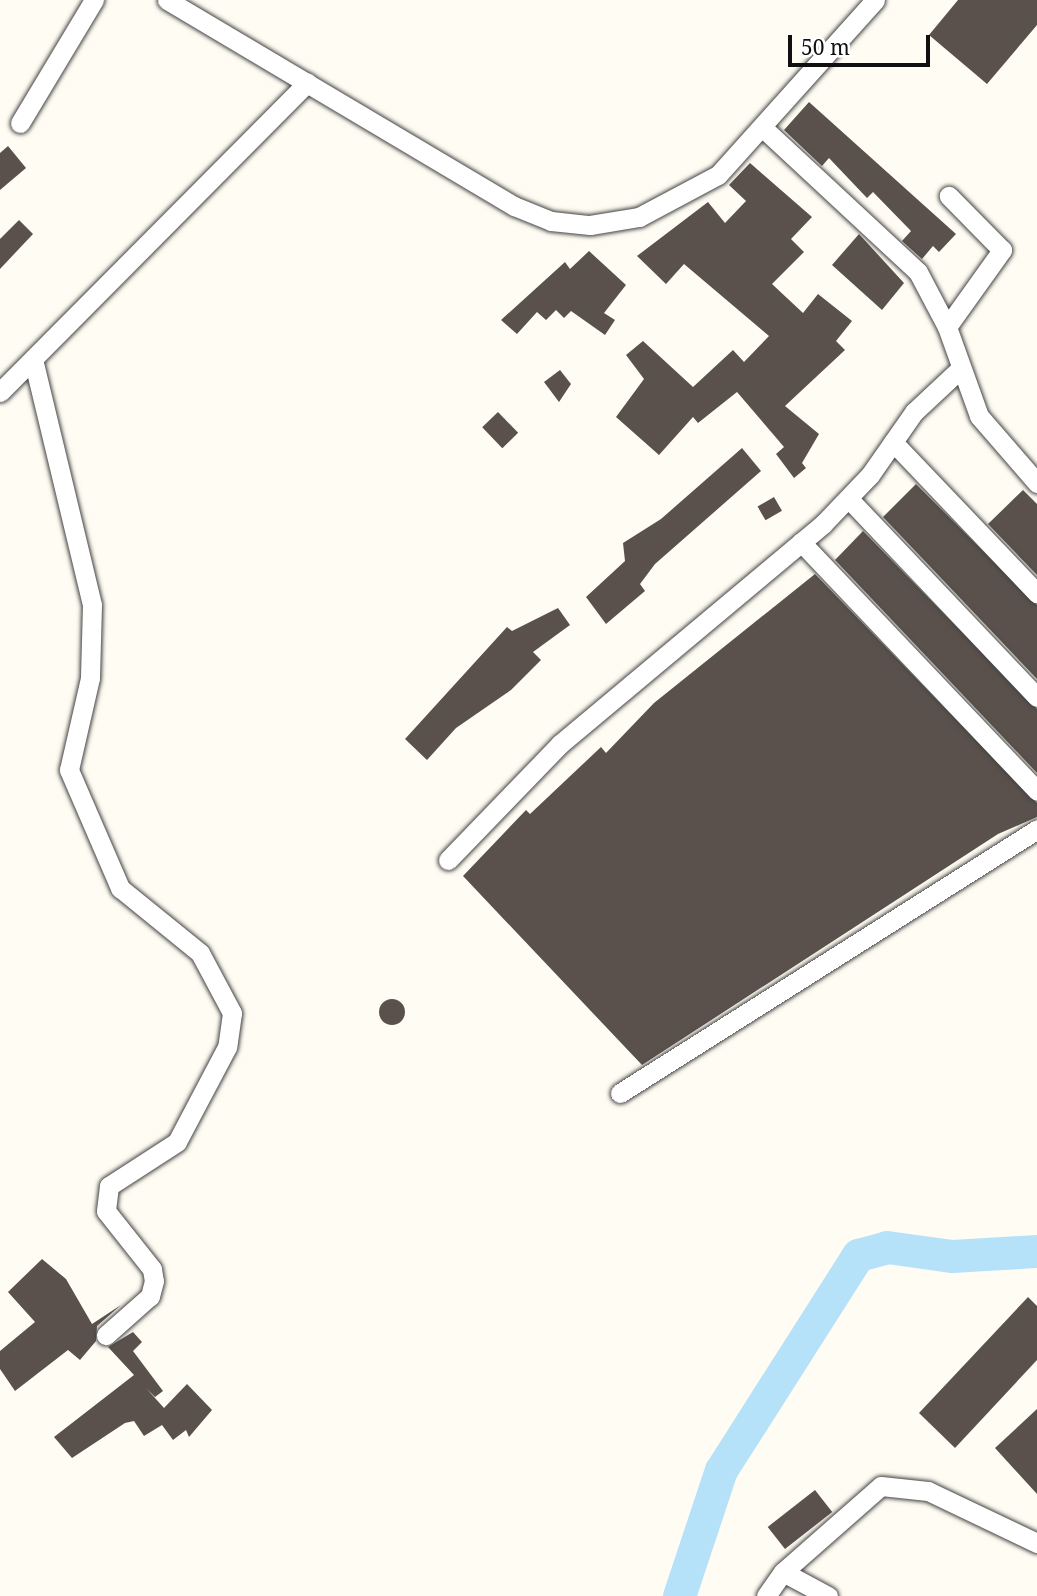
<!DOCTYPE html>
<html>
<head>
<meta charset="utf-8">
<style>
	body { margin:0 }
	#map { position:relative; width:1037px; height:1596px; overflow:hidden; background:#fffcf3; font-family:"Noto Serif",serif }
	div>[style] { position:absolute }
	.river>* { height:33px; margin:-16.5px; padding:0 16.5px; transform-origin:16.5px; border-radius:16.5px; background:#b6e2f9 }
	.building>* { inset:0; background:#5a514c; transform-origin:0 0 }
	.round { border-radius:50% }
	.roads { filter:drop-shadow(0 0 2px #434343) drop-shadow(0 0 2px #434343) }
	.minor>* { height:19px; margin:-9.5px; padding:0 9.5px; transform-origin:9.5px; border-radius:9.5px; background:#fff }
	span { translate:-50% -50%; white-space:nowrap; text-align:center; line-height:1.15; -webkit-text-stroke:7px #fff; paint-order:stroke }
	.scale { position:absolute; left:788px; top:35px; width:142px; height:32px; box-sizing:border-box; border:4px solid #101010; border-top:0; padding-left:9px; font-size:21px; line-height:24px; white-space:nowrap; color:#101010; -webkit-text-stroke:5px #fff; paint-order:stroke }
</style>
</head>
<body>
<div id="map">
	<div class="river">
		<div style="left:679px;top:1596px;width:133px;rotate:-71.6deg"></div>
		<div style="left:721px;top:1470px;width:255px;rotate:-57.5deg"></div>
		<div style="left:858px;top:1255px;width:30px;rotate:-15deg"></div>
		<div style="left:887px;top:1247px;width:66px;rotate:7.9deg"></div>
		<div style="left:952px;top:1256px;width:85px;rotate:-3.4deg"></div>
	</div>
	<div class="building">
		<div style="clip-path:polygon(958px 0,1037px 0,1037px 25px,987px 84px,929px 35px)"></div>
		<div style="clip-path:polygon(809px 102px,956px 234px,939px 252px,933px 246px,922px 259px,902px 241px,911px 231px,873px 192px,867px 198px,829px 158px,822px 166px,784px 130px)"></div>
		<div style="clip-path:polygon(8px 146px,26px 168px,0 190px,0 153px)"></div>
		<div style="clip-path:polygon(750px 163px,812px 217px,791px 239px,804px 252px,772px 284px,803px 313px,818px 294px,852px 321px,836px 341px,845px 350px,785px 406px,819px 434px,802px 463px,806px 468px,794px 478px,776px 454px,784px 447px,737px 392px,698px 423px,693px 417px,659px 455px,616px 417px,644px 379px,626px 355px,643px 341px,693px 387px,733px 350px,744px 362px,769px 336px,684px 264px,666px 284px,637px 256px,708px 202px,725px 223px,746px 201px,729px 185px)"></div>
		<div style="clip-path:polygon(19px 220px,33px 234px,0 269px,0 239px)"></div>
		<div style="clip-path:polygon(859px 234px,904px 283px,882px 310px,832px 265px)"></div>
		<div style="clip-path:polygon(589px 251px,626px 285px,604px 313px,615px 320px,605px 335px,571px 311px,564px 318px,556px 310px,546px 320px,537px 312px,517px 334px,501px 320px,565px 262px,570px 269px)"></div>
		<div style="clip-path:polygon(560px 370px,571px 384px,559px 402px,544px 382px)"></div>
		<div style="left:498px;top:412px;width:29px;height:22px;rotate:46deg"></div>
		<div style="clip-path:polygon(742px 448px,761px 471px,655px 564px,640px 584px,645px 591px,606px 624px,586px 597px,625px 561px,623px 543px,661px 519px)"></div>
		<div style="clip-path:polygon(916px 484px,1037px 605px,1037px 679px,883px 517px)"></div>
		<div style="clip-path:polygon(1023px 490px,1037px 504px,1037px 575px,988px 524px)"></div>
		<div style="left:774px;top:497px;width:16px;height:19px;rotate:60deg"></div>
		<div style="clip-path:polygon(863px 531px,1037px 709px,1037px 773px,835px 560px)"></div>
		<div style="clip-path:polygon(815px 574px,1037px 803px,1037px 817px,998px 834px,642px 1065px,463px 876px,526px 810px,530px 814px,601px 747px,606px 753px,654px 703px)"></div>
		<div style="clip-path:polygon(558px 608px,570px 625px,533px 652px,541px 660px,511px 690px,456px 728px,427px 760px,405px 739px,507px 627px,512px 631px)"></div>
		<div class="round" style="left:379px;top:999px;width:26px;height:26px"></div>
		<div style="clip-path:polygon(42px 1259px,66px 1279px,92px 1324px,121px 1305px,97px 1326px,96px 1341px,80px 1360px,68px 1350px,15px 1391px,0 1369px,0 1351px,35px 1322px,8px 1292px)"></div>
		<div style="clip-path:polygon(1028px 1297px,1037px 1306px,1037px 1360px,955px 1448px,919px 1413px)"></div>
		<div style="clip-path:polygon(133px 1332px,142px 1342px,133px 1351px,163px 1391px,155px 1397px,146px 1388px,164px 1408px,187px 1384px,212px 1410px,189px 1437px,186px 1430px,173px 1440px,162px 1425px,144px 1436px,134px 1421px,125px 1423px,72px 1458px,54px 1437px,134px 1375px,108px 1347px)"></div>
		<div style="clip-path:polygon(1037px 1409px,1037px 1494px,995px 1448px)"></div>
		<div style="left:815px;top:1490px;width:28px;height:60px;rotate:52deg"></div>
	</div>
	<div class="roads">
		<div class="minor">
			<div style="left:167px;top:0;width:404px;rotate:30.7deg"></div>
			<div style="left:514px;top:206px;width:40px;rotate:22deg"></div>
			<div style="left:551px;top:221px;width:39px;rotate:6deg"></div>
			<div style="left:590px;top:225px;width:50px;rotate:-9.3deg"></div>
			<div style="left:639px;top:217px;width:89px;rotate:-28deg"></div>
			<div style="left:718px;top:175px;width:235px;rotate:-48.1deg"></div>
			<div style="left:20px;top:123px;width:144px;rotate:-59deg"></div>
			<div style="left:762px;top:127px;width:213px;rotate:42.9deg"></div>
			<div style="left:918px;top:272px;width:62px;rotate:62.2deg"></div>
			<div style="left:947px;top:327px;width:95px;rotate:70.2deg"></div>
			<div style="left:979px;top:416px;width:89px;rotate:49.1deg"></div>
			<div style="left:947px;top:327px;width:95px;rotate:-54.5deg"></div>
			<div style="left:1002px;top:250px;width:76px;rotate:-134.5deg"></div>
			<div style="left:33px;top:359px;width:253px;rotate:76.5deg"></div>
			<div style="left:92px;top:605px;width:73px;rotate:91.6deg"></div>
			<div style="left:90px;top:678px;width:94px;rotate:102.9deg"></div>
			<div style="left:69px;top:770px;width:129px;rotate:66.6deg"></div>
			<div style="left:120px;top:888px;width:103px;rotate:39.1deg"></div>
			<div style="left:200px;top:953px;width:68px;rotate:61.9deg"></div>
			<div style="left:232px;top:1013px;width:34px;rotate:98deg"></div>
			<div style="left:227px;top:1047px;width:107px;rotate:117.8deg"></div>
			<div style="left:177px;top:1142px;width:81px;rotate:147.1deg"></div>
			<div style="left:109px;top:1186px;width:25px;rotate:97deg"></div>
			<div style="left:106px;top:1211px;width:74px;rotate:51.6deg"></div>
			<div style="left:152px;top:1269px;width:12px;rotate:81deg"></div>
			<div style="left:154px;top:1281px;width:16px;rotate:105deg"></div>
			<div style="left:150px;top:1296px;width:59px;rotate:138.4deg"></div>
			<div style="left:0;top:392px;width:436px;rotate:-45.2deg"></div>
			<div style="left:893px;top:442px;width:209px;rotate:46.4deg"></div>
			<div style="left:849px;top:499px;width:273px;rotate:46.5deg"></div>
			<div style="left:801px;top:542px;width:343px;rotate:46.5deg"></div>
			<div style="left:448px;top:860px;width:161px;rotate:-46deg"></div>
			<div style="left:560px;top:744px;width:343px;rotate:-39.9deg"></div>
			<div style="left:823px;top:524px;width:68px;rotate:-46.2deg"></div>
			<div style="left:870px;top:475px;width:77px;rotate:-55.1deg"></div>
			<div style="left:914px;top:412px;width:63px;rotate:-43.1deg"></div>
			<div style="left:620px;top:1093px;width:494px;rotate:-32.3deg"></div>
			<div style="left:783px;top:1572px;width:51px;rotate:28.1deg"></div>
			<div style="left:766px;top:1596px;width:29px;rotate:-55deg"></div>
			<div style="left:783px;top:1572px;width:130px;rotate:-41.3deg"></div>
			<div style="left:881px;top:1486px;width:47px;rotate:6.1deg"></div>
			<div style="left:928px;top:1491px;width:121px;rotate:25.5deg"></div>
		</div>
	</div>
	<div class="scale">50 m</div>
</div>
</body>
</html>
